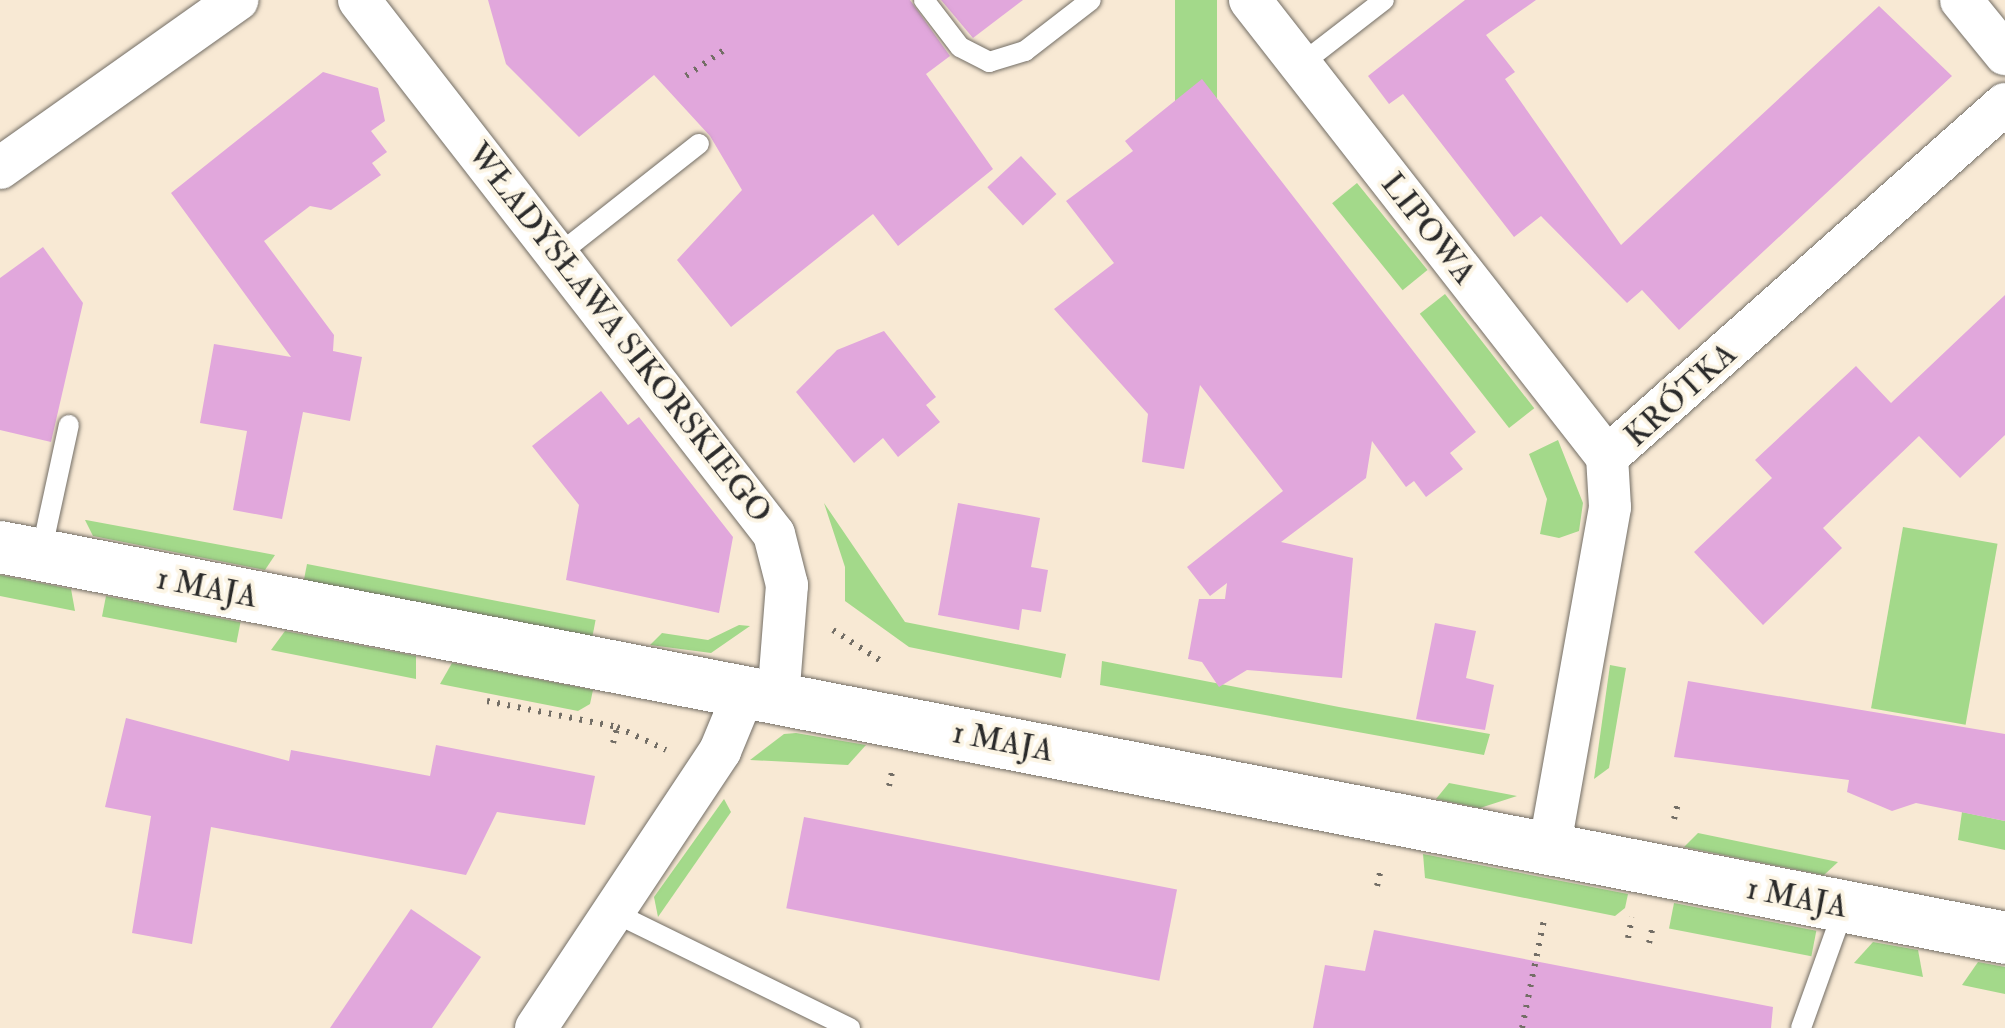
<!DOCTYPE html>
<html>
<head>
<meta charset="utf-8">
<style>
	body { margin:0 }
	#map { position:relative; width:2005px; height:1028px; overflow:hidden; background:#f8e9d4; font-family:"IM FELL Double Pica",serif }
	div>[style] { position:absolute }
	.green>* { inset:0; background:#a3d98a; transform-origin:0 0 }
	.building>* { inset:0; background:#e1a7dc; transform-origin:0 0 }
	.path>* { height:6px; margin-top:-3px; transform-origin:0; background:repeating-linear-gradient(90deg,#736e66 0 2.5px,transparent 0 10.5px) }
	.roads { filter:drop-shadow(0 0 2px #736e66) drop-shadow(0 0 2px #736e66) }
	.service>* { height:20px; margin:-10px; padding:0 10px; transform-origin:10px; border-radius:10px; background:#fff }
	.minor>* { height:42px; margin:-21px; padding:0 21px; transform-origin:21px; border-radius:21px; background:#fff }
	.tertiary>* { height:52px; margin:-26px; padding:0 26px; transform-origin:26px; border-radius:26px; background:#fff }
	span { translate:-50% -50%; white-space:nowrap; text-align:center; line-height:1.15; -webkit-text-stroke:8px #fcf5e5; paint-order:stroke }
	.street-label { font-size:32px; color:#2b2b2b }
</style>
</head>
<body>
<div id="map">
	<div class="green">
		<div style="left:1175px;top:0;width:42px;height:232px"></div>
		<div style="left:1357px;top:183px;width:112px;height:32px;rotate:51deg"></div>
		<div style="left:1445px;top:294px;width:145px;height:32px;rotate:52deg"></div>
		<div style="clip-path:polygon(1558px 440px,1583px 503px,1579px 531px,1559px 538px,1540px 534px,1547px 499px,1529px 454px)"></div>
		<div style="clip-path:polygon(824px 503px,905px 622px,1066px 654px,1061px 678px,909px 647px,845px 601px,845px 567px)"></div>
		<div style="clip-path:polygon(85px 520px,86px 520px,275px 555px,265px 570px,93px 536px)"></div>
		<div style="left:1903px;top:527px;width:96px;height:184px;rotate:10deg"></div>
		<div style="left:307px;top:564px;width:294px;height:17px;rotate:11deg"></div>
		<div style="clip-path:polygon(0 575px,71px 589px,75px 611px,0 596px)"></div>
		<div style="left:106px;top:596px;width:137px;height:21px;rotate:11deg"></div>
		<div style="clip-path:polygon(739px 625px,750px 626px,711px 653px,650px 645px,662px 633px,708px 640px)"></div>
		<div style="clip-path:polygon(285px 631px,416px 656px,416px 679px,271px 650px)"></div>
		<div style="clip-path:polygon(1102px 661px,1339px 707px,1490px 734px,1484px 755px,1100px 685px)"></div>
		<div style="clip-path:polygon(452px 663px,593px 690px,590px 704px,578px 711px,440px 684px)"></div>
		<div style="clip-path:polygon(1610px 665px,1626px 668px,1609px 768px,1594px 779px)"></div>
		<div style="clip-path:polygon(784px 734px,796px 733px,866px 745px,848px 765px,750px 760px)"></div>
		<div style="clip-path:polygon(1449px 783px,1517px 796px,1480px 808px,1436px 799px)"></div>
		<div style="clip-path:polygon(724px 799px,731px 812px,658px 917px,654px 897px)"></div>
		<div style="clip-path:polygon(1962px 812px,2005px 821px,2005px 850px,1958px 840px)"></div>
		<div style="clip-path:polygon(1698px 833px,1838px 862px,1824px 875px,1684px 847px)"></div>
		<div style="clip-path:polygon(1423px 854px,1628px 894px,1625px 908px,1615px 916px,1425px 878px)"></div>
		<div style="left:1674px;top:903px;width:145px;height:26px;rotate:11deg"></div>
		<div style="clip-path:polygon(1873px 942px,1918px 950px,1923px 977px,1854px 963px)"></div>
		<div style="clip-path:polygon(1978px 962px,2005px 967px,2005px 994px,1962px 985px)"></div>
	</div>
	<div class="building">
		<div style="clip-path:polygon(488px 0,910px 0,950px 56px,926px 74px,993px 169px,898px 246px,873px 214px,731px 327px,677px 260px,742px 190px,710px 136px,654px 75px,579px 137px,506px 64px)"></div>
		<div style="clip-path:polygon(941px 0,1023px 0,973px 38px)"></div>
		<div style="clip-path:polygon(1465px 0,1536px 0,1486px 35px,1515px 72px,1505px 79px,1621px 245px,1879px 6px,1952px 76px,1679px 330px,1642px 290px,1627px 303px,1541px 216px,1514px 237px,1403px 94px,1389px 104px,1368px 76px)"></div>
		<div style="clip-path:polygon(323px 72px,378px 88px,385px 121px,371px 131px,387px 152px,372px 163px,381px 175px,331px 210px,310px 206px,264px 241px,334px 335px,333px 351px,362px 357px,350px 421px,303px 412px,282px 519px,233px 510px,247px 431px,200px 423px,214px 344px,291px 357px,171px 193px)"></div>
		<div style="clip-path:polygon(1202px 79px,1476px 432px,1450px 453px,1463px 469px,1426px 497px,1414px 481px,1406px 487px,1372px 441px,1366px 478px,1281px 542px,1353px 558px,1342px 678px,1247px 670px,1219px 687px,1202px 662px,1188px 659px,1199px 599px,1225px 599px,1227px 583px,1210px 596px,1187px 567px,1283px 491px,1200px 385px,1184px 469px,1142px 462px,1148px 414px,1054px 309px,1114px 263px,1066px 201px,1133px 151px,1125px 141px)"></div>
		<div style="left:1021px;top:156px;width:52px;height:46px;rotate:47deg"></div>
		<div style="clip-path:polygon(43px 247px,83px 303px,51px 442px,0 430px,0 278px)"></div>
		<div style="clip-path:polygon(2005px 295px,2005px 435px,1960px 478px,1919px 436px,1823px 528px,1842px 548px,1763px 625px,1694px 552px,1772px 478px,1755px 460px,1856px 366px,1891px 403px)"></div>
		<div style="clip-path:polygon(884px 331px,936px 397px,926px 405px,940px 422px,898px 457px,883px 438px,854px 463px,796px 392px,837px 350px)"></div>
		<div style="clip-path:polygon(601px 391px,628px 425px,639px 417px,733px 537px,719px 613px,566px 580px,579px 505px,532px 446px)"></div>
		<div style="clip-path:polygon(958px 503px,1040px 518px,1031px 567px,1048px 570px,1041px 612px,1022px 609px,1019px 630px,938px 615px)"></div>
		<div style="clip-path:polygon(1435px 623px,1476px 631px,1466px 678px,1494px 685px,1485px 730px,1416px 719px)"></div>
		<div style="clip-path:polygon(1688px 681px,2005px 734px,2005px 821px,1916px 803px,1892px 811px,1847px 792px,1849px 780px,1674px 757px)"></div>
		<div style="clip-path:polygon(126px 718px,289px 761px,291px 750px,430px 776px,436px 745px,595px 776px,585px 825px,497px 812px,466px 875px,211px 827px,192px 944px,132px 933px,151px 816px,105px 807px)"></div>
		<div style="left:804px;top:817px;width:380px;height:93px;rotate:11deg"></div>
		<div style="clip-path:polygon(411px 909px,481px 957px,432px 1028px,330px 1028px)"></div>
		<div style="clip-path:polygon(1374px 930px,1773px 1007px,1771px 1028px,1313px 1028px,1325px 965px,1365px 971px)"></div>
	</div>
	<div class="path">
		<div style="left:686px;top:76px;width:50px;rotate:-34.3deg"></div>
		<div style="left:833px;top:630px;width:61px;rotate:32.9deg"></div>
		<div style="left:487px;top:701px;width:133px;rotate:11.3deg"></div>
		<div style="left:617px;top:727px;width:54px;rotate:25.1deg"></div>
		<div style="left:613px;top:743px;width:20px;rotate:-75deg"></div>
		<div style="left:889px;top:786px;width:14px;rotate:-78deg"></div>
		<div style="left:1674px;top:819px;width:16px;rotate:-76deg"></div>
		<div style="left:1377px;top:886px;width:18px;rotate:-77deg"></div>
		<div style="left:1628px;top:938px;width:21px;rotate:-79deg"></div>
		<div style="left:1649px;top:943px;width:18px;rotate:-77deg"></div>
		<div style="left:1522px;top:1028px;width:110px;rotate:-78.5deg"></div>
	</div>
	<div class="roads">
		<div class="service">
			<div style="left:924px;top:0;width:59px;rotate:52.5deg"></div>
			<div style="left:960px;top:47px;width:33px;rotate:27deg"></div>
			<div style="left:989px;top:62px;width:38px;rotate:-17deg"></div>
			<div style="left:1025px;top:51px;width:83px;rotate:-37.7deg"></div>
			<div style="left:1300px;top:65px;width:106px;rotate:-37.7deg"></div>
			<div style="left:559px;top:254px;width:178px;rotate:-38.2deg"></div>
			<div style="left:41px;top:553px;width:131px;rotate:-77.7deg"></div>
			<div style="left:613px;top:912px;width:264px;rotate:26.1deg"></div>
			<div style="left:1801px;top:1028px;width:127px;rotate:-70.3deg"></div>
		</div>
		<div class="minor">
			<div style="left:359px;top:0;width:676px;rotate:52.15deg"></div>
			<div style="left:774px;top:534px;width:53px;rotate:75.7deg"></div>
			<div style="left:787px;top:585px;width:114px;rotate:94.5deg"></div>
			<div style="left:1250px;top:0;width:580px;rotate:52deg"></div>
			<div style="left:1961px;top:0;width:70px;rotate:50.8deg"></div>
			<div style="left:0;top:168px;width:291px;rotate:-35.3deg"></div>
			<div style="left:1607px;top:457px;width:532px;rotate:-41.57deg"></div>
			<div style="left:1549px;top:850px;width:348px;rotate:-79.9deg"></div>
			<div style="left:1610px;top:507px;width:50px;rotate:-93.4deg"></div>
			<div style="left:536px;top:1028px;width:333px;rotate:-56.4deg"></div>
			<div style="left:720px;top:751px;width:63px;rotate:-67.5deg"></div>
		</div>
		<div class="tertiary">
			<div style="left:0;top:547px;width:2043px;rotate:11.03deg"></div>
		</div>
	</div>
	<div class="street-label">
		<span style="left:1428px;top:229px;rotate:52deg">LIPOWA</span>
		<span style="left:619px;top:333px;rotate:52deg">WŁADYSŁAWA SIKORSKIEGO</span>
		<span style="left:1681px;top:395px;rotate:-42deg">KRÓTKA</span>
		<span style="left:207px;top:588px;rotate:11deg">1 MAJA</span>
		<span style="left:1003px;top:742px;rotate:11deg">1 MAJA</span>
		<span style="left:1797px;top:898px;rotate:11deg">1 MAJA</span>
	</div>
</div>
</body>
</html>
